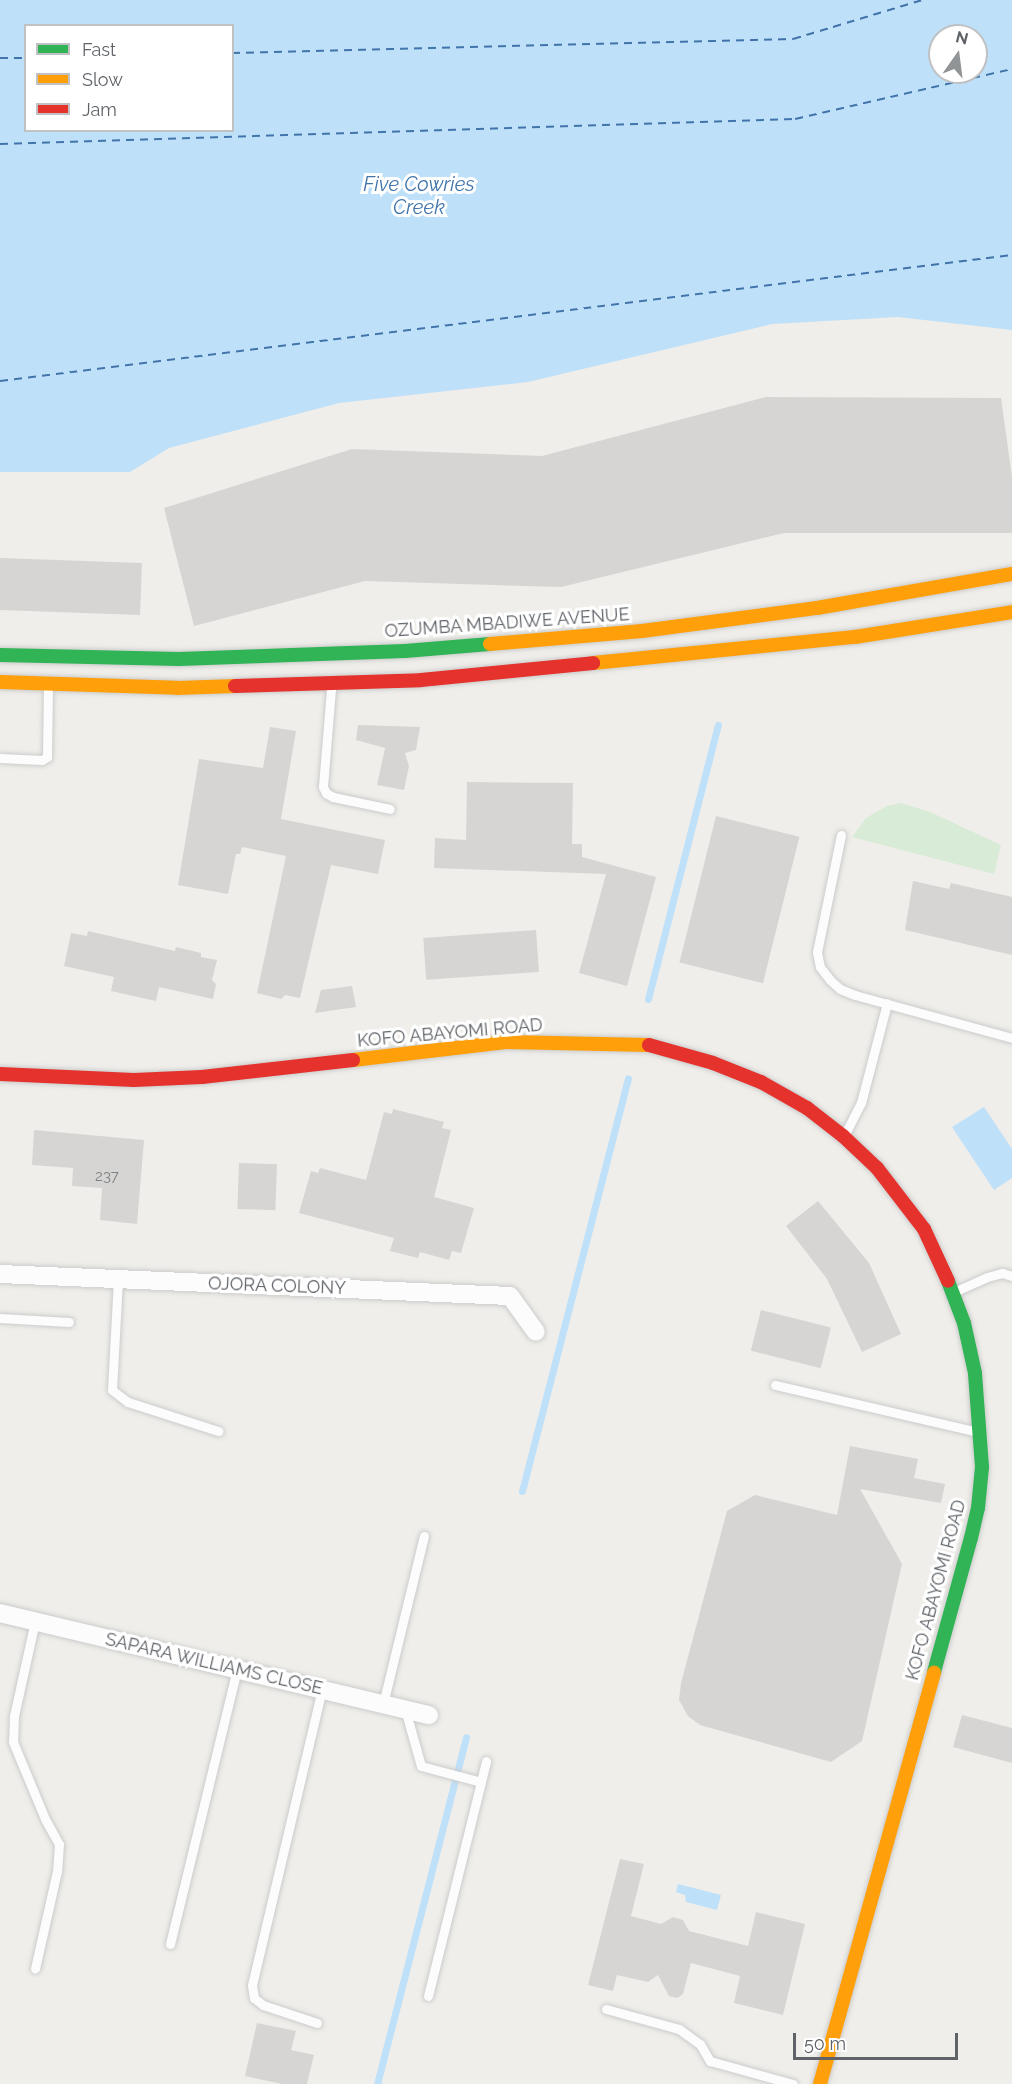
<!DOCTYPE html>
<html>
<head>
<meta charset="utf-8">
<style>
	body { margin:0 }
	#map { position:relative; width:1012px; height:2084px; overflow:hidden; background:#efeeea; font-family:Raleway,sans-serif }
	div>[style] { position:absolute }
	.green>* { inset:0; background:#d8ebd6 }
	.water>* { inset:0; background:#bfe0f9 }
	.stream>* { height:7px; margin:-3.5px; padding:0 3.5px; transform-origin:3.5px; border-radius:3.5px; background:#bfe0f9 }
	.ferry>* { height:1.5px; margin-top:-0.75px; transform-origin:0; background:repeating-linear-gradient(90deg,#4174aa 0 8px,transparent 0 14px) }
	.building>* { inset:0; background:#d6d5d3; transform-origin:0 0 }
	.roads { filter:drop-shadow(0 0 2px #cbcccc) drop-shadow(0 0 2px #cbcccc) }
	.lane>* { height:9px; margin:-4.5px; padding:0 4.5px; transform-origin:4.5px; border-radius:4.5px; background:#fdfcfc }
	.street>* { height:18px; margin:-9px; padding:0 9px; transform-origin:9px; border-radius:9px; background:#fdfcfc }
	.fast>* { height:14px; margin:-7px; padding:0 7px; transform-origin:7px; border-radius:7px; background:#30b455 }
	.slow>* { height:14px; margin:-7px; padding:0 7px; transform-origin:7px; border-radius:7px; background:#ff9f0a }
	.jam>* { height:14px; margin:-7px; padding:0 7px; transform-origin:7px; border-radius:7px; background:#e5322d }
	span { translate:-50% -50%; white-space:nowrap; text-align:center; line-height:1.15; -webkit-text-stroke:6px #fff; paint-order:stroke }
	.number-label { font-size:15px; color:#7e8184 }
	.number-label span { -webkit-text-stroke-width:0 }
	.street-label { font-size:18px; color:#5f6368 }
	.water-label { font-size:20px; color:#4174aa; font-style:italic }
	.legend { position:absolute; left:24px; top:24px; width:210px; height:108px; box-sizing:border-box; background:#fff; border:2px solid #bfc1c3; margin:0; padding:8px 10px; list-style:none; font-size:18px; color:#5f6368 }
	.legend li { display:flex; align-items:center; gap:12px; height:30px }
	.legend b { width:30px; border:2px solid #bfc1c3 }
	.north { position:absolute; left:928px; top:24px; width:60px; height:60px; box-sizing:border-box; background:#fff; border:2px solid #bfc1c3; border-radius:50%; rotate:14deg; font-size:16px; font-weight:700; line-height:24px; text-align:center; color:#5f6368 }
	.north::after { content:''; display:block; margin:auto; width:21px; height:27px; background:#919496; clip-path:polygon(50% 0,100% 100%,50% 72%,0 100%) }
	.scale { position:absolute; left:793px; top:2033px; width:165px; height:27px; box-sizing:border-box; border:3px solid #5f6368; border-top:0; padding-left:8px; font-size:18px; line-height:21px; white-space:nowrap; color:#5f6368; -webkit-text-stroke:4px #fff; paint-order:stroke }
</style>
</head>
<body>
<div id="map">
	<div class="green">
		<div style="clip-path:polygon(901px 803px,930px 812px,1001px 845px,994px 874px,852px 837px,866px 818px,887px 806px)"></div>
	</div>
	<div class="water">
		<div style="clip-path:polygon(evenodd,0 0,1012px 0,1012px 330px,898px 317px,772px 324px,528px 382px,339px 403px,169px 448px,130px 472px,0 472px,0 0,26px 26px,232px 26px,232px 130px,26px 130px,26px 26px,0 0,940px 36px,976px 36px,976px 72px,940px 72px,940px 36px)"></div>
		<div style="clip-path:polygon(984px 1107px,1012px 1149px,1012px 1178px,994px 1190px,952px 1127px)"></div>
		<div style="clip-path:polygon(678px 1884px,721px 1895px,717px 1910px,686px 1902px,685px 1895px,676px 1892px)"></div>
	</div>
	<div class="stream">
		<div style="left:648px;top:999px;width:283px;rotate:-75.7deg"></div>
		<div style="left:522px;top:1491px;width:426px;rotate:-75.6deg"></div>
		<div style="left:377px;top:2084px;width:358px;rotate:-75.6deg"></div>
	</div>
	<div class="ferry">
		<div style="left:232px;top:53px;width:561px;rotate:-1.43deg"></div>
		<div style="left:793px;top:39px;width:135px;rotate:-16.8deg"></div>
		<div style="left:0;top:58px;width:26px"></div>
		<div style="left:0;top:144px;width:795px;rotate:-1.8deg"></div>
		<div style="left:795px;top:119px;width:223px;rotate:-13deg"></div>
		<div style="left:0;top:381px;width:1020px;rotate:-7.1deg"></div>
	</div>
	<div class="building">
		<div style="clip-path:polygon(766px 397px,1001px 398px,1012px 477px,1012px 533px,784px 533px,561px 587px,365px 581px,194px 626px,164px 508px,352px 449px,542px 456px)"></div>
		<div style="left:0;top:558px;width:142px;height:52px;rotate:2deg"></div>
		<div style="clip-path:polygon(358px 725px,420px 727px,416px 750px,405px 753px,409px 766px,404px 790px,377px 785px,385px 748px,356px 740px)"></div>
		<div style="clip-path:polygon(270px 727px,296px 731px,281px 819px,385px 840px,378px 874px,331px 865px,300px 998px,285px 995px,281px 999px,257px 993px,286px 856px,242px 847px,240px 854px,236px 854px,228px 894px,178px 885px,199px 759px,263px 768px)"></div>
		<div style="clip-path:polygon(467px 782px,573px 783px,572px 844px,582px 844px,582px 857px,656px 877px,627px 986px,579px 973px,606px 874px,434px 868px,435px 838px,466px 840px)"></div>
		<div style="left:716px;top:816px;width:86px;height:151px;rotate:14deg"></div>
		<div style="clip-path:polygon(913px 881px,949px 889px,951px 883px,1012px 897px,1012px 955px,905px 930px)"></div>
		<div style="left:536px;top:930px;width:42px;height:113px;rotate:86deg"></div>
		<div style="clip-path:polygon(88px 931px,175px 951px,176px 947px,201px 953px,201px 957px,217px 960px,212px 980px,216px 984px,213px 999px,159px 987px,156px 1001px,111px 991px,114px 977px,64px 966px,71px 933px,87px 936px)"></div>
		<div style="clip-path:polygon(352px 986px,356px 1007px,315px 1013px,321px 990px)"></div>
		<div style="clip-path:polygon(393px 1109px,444px 1122px,442px 1128px,451px 1130px,434px 1197px,474px 1208px,461px 1253px,452px 1251px,449px 1260px,420px 1252px,418px 1258px,390px 1251px,394px 1238px,299px 1213px,311px 1171px,318px 1173px,320px 1168px,366px 1180px,384px 1112px,392px 1114px)"></div>
		<div style="clip-path:polygon(34px 1130px,144px 1140px,137px 1224px,100px 1220px,102px 1188px,72px 1186px,73px 1168px,32px 1165px)"></div>
		<div style="left:239px;top:1163px;width:38px;height:46px;rotate:2deg"></div>
		<div style="clip-path:polygon(818px 1201px,869px 1263px,901px 1334px,862px 1352px,827px 1279px,786px 1226px)"></div>
		<div style="left:761px;top:1310px;width:72px;height:42px;rotate:14deg"></div>
		<div style="clip-path:polygon(850px 1446px,918px 1459px,914px 1478px,945px 1484px,941px 1503px,860px 1489px,902px 1564px,862px 1741px,831px 1762px,700px 1725px,688px 1716px,679px 1700px,681px 1683px,727px 1511px,755px 1495px,837px 1515px)"></div>
		<div style="clip-path:polygon(962px 1715px,1012px 1728px,1012px 1763px,953px 1747px)"></div>
		<div style="clip-path:polygon(620px 1859px,644px 1864px,631px 1916px,661px 1924px,673px 1917px,683px 1920px,689px 1931px,748px 1946px,756px 1912px,805px 1924px,783px 2015px,734px 2003px,740px 1976px,691px 1963px,683px 1994px,677px 1998px,669px 1996px,658px 1975px,648px 1982px,617px 1975px,613px 1991px,588px 1985px)"></div>
		<div style="clip-path:polygon(257px 2023px,296px 2031px,291px 2050px,314px 2055px,307px 2084px,282px 2084px,245px 2076px)"></div>
	</div>
	<div class="roads">
		<div class="lane">
			<div style="left:331px;top:689px;width:98px;rotate:94.7deg"></div>
			<div style="left:323px;top:787px;width:7px;rotate:63deg"></div>
			<div style="left:326px;top:793px;width:8px;rotate:30deg"></div>
			<div style="left:333px;top:797px;width:58px;rotate:11.9deg"></div>
			<div style="left:0;top:758px;width:42px;rotate:2.7deg"></div>
			<div style="left:42px;top:760px;width:6px;rotate:-31deg"></div>
			<div style="left:47px;top:757px;width:68px;rotate:-89.2deg"></div>
			<div style="left:841px;top:835px;width:119px;rotate:101.6deg"></div>
			<div style="left:817px;top:952px;width:15px;rotate:79deg"></div>
			<div style="left:820px;top:967px;width:16px;rotate:52deg"></div>
			<div style="left:830px;top:980px;width:13px;rotate:42deg"></div>
			<div style="left:840px;top:989px;width:16px;rotate:22deg"></div>
			<div style="left:855px;top:995px;width:163px;rotate:15.3deg"></div>
			<div style="left:845px;top:1134px;width:35px;rotate:-63deg"></div>
			<div style="left:861px;top:1103px;width:103px;rotate:-75.4deg"></div>
			<div style="left:118px;top:1279px;width:111px;rotate:93.1deg"></div>
			<div style="left:112px;top:1390px;width:20px;rotate:37deg"></div>
			<div style="left:128px;top:1402px;width:95px;rotate:17.9deg"></div>
			<div style="left:956px;top:1291px;width:34px;rotate:-24deg"></div>
			<div style="left:987px;top:1277px;width:16px;rotate:-15deg"></div>
			<div style="left:1002px;top:1273px;width:10px;rotate:17deg"></div>
			<div style="left:0;top:1318px;width:69px;rotate:3.3deg"></div>
			<div style="left:775px;top:1385px;width:208px;rotate:13deg"></div>
			<div style="left:35px;top:1621px;width:97px;rotate:102.5deg"></div>
			<div style="left:14px;top:1716px;width:26px;rotate:92deg"></div>
			<div style="left:13px;top:1742px;width:83px;rotate:67.4deg"></div>
			<div style="left:45px;top:1819px;width:29px;rotate:61deg"></div>
			<div style="left:59px;top:1844px;width:27px;rotate:94deg"></div>
			<div style="left:57px;top:1871px;width:100px;rotate:102.7deg"></div>
			<div style="left:383px;top:1704px;width:173px;rotate:-76.3deg"></div>
			<div style="left:405px;top:1709px;width:59px;rotate:74.3deg"></div>
			<div style="left:421px;top:1766px;width:62px;rotate:14.9deg"></div>
			<div style="left:170px;top:1944px;width:283px;rotate:-76.3deg"></div>
			<div style="left:428px;top:1996px;width:242px;rotate:-76.1deg"></div>
			<div style="left:606px;top:2009px;width:76px;rotate:15.3deg"></div>
			<div style="left:679px;top:2029px;width:26px;rotate:36deg"></div>
			<div style="left:700px;top:2044px;width:20px;rotate:60deg"></div>
			<div style="left:710px;top:2061px;width:86px;rotate:15.5deg"></div>
			<div style="left:317px;top:2023px;width:57px;rotate:-161.6deg"></div>
			<div style="left:263px;top:2005px;width:11px;rotate:-142deg"></div>
			<div style="left:254px;top:1998px;width:13px;rotate:-99deg"></div>
			<div style="left:252px;top:1985px;width:304px;rotate:-76.7deg"></div>
		</div>
		<div class="street">
			<div style="left:0;top:1274px;width:510px;rotate:2.47deg"></div>
			<div style="left:510px;top:1296px;width:44px;rotate:54.2deg"></div>
			<div style="left:0;top:1613px;width:441px;rotate:13.4deg"></div>
		</div>
		<div class="fast">
			<div style="left:0;top:655px;width:179px;rotate:1.3deg"></div>
			<div style="left:179px;top:659px;width:226px;rotate:-2deg"></div>
			<div style="left:405px;top:651px;width:85px;rotate:-4.7deg"></div>
			<div style="left:934px;top:1672px;width:139px;rotate:-74.6deg"></div>
			<div style="left:971px;top:1538px;width:31px;rotate:-77deg"></div>
			<div style="left:978px;top:1508px;width:41px;rotate:-84.4deg"></div>
			<div style="left:982px;top:1467px;width:94px;rotate:-94.3deg"></div>
			<div style="left:975px;top:1373px;width:51px;rotate:-102.4deg"></div>
			<div style="left:964px;top:1323px;width:45px;rotate:-110.9deg"></div>
		</div>
		<div class="slow">
			<div style="left:490px;top:644px;width:153px;rotate:-4.9deg"></div>
			<div style="left:642px;top:631px;width:177px;rotate:-7.5deg"></div>
			<div style="left:817px;top:608px;width:198px;rotate:-9.9deg"></div>
			<div style="left:593px;top:663px;width:263px;rotate:-5.7deg"></div>
			<div style="left:855px;top:637px;width:159px;rotate:-9deg"></div>
			<div style="left:0;top:682px;width:177px;rotate:1.9deg"></div>
			<div style="left:177px;top:688px;width:58px;rotate:-2deg"></div>
			<div style="left:353px;top:1060px;width:154px;rotate:-6.7deg"></div>
			<div style="left:506px;top:1042px;width:143px;rotate:1.2deg"></div>
			<div style="left:820px;top:2084px;width:427px;rotate:-74.5deg"></div>
		</div>
		<div class="jam">
			<div style="left:235px;top:686px;width:186px;rotate:-1.8deg"></div>
			<div style="left:421px;top:680px;width:173px;rotate:-5.6deg"></div>
			<div style="left:649px;top:1045px;width:66px;rotate:15.7deg"></div>
			<div style="left:713px;top:1063px;width:52px;rotate:21.6deg"></div>
			<div style="left:761px;top:1082px;width:53px;rotate:29.5deg"></div>
			<div style="left:807px;top:1108px;width:46px;rotate:37.9deg"></div>
			<div style="left:843px;top:1136px;width:47px;rotate:43.3deg"></div>
			<div style="left:877px;top:1168px;width:77px;rotate:52.4deg"></div>
			<div style="left:924px;top:1229px;width:57px;rotate:65.2deg"></div>
			<div style="left:0;top:1074px;width:134px;rotate:2.6deg"></div>
			<div style="left:134px;top:1080px;width:68px;rotate:-2.5deg"></div>
			<div style="left:202px;top:1077px;width:152px;rotate:-6.4deg"></div>
		</div>
	</div>
	<div class="number-label">
		<span style="left:107px;top:1177px">237</span>
	</div>
	<div class="street-label">
		<span style="left:507px;top:623px;rotate:-4deg">OZUMBA MBADIWE AVENUE</span>
		<span style="left:450px;top:1033px;rotate:-5deg">KOFO ABAYOMI ROAD</span>
		<span style="left:277px;top:1286px;rotate:2deg">OJORA COLONY</span>
		<span style="left:936px;top:1590px;rotate:-75deg">KOFO ABAYOMI ROAD</span>
		<span style="left:214px;top:1664px;rotate:13deg">SAPARA WILLIAMS CLOSE</span>
	</div>
	<div class="water-label">
		<span style="left:419px;top:196px">Five Cowries<br>Creek</span>
	</div>
	<ul class="legend">
	<li><b style="height:8px;background:#30b455"></b>Fast</li>
	<li><b style="height:8px;background:#ff9f0a"></b>Slow</li>
	<li><b style="height:8px;background:#e5322d"></b>Jam</li>
	</ul>
	<div class="north">N</div>
	<div class="scale">50 m</div>
</div>
</body>
</html>
